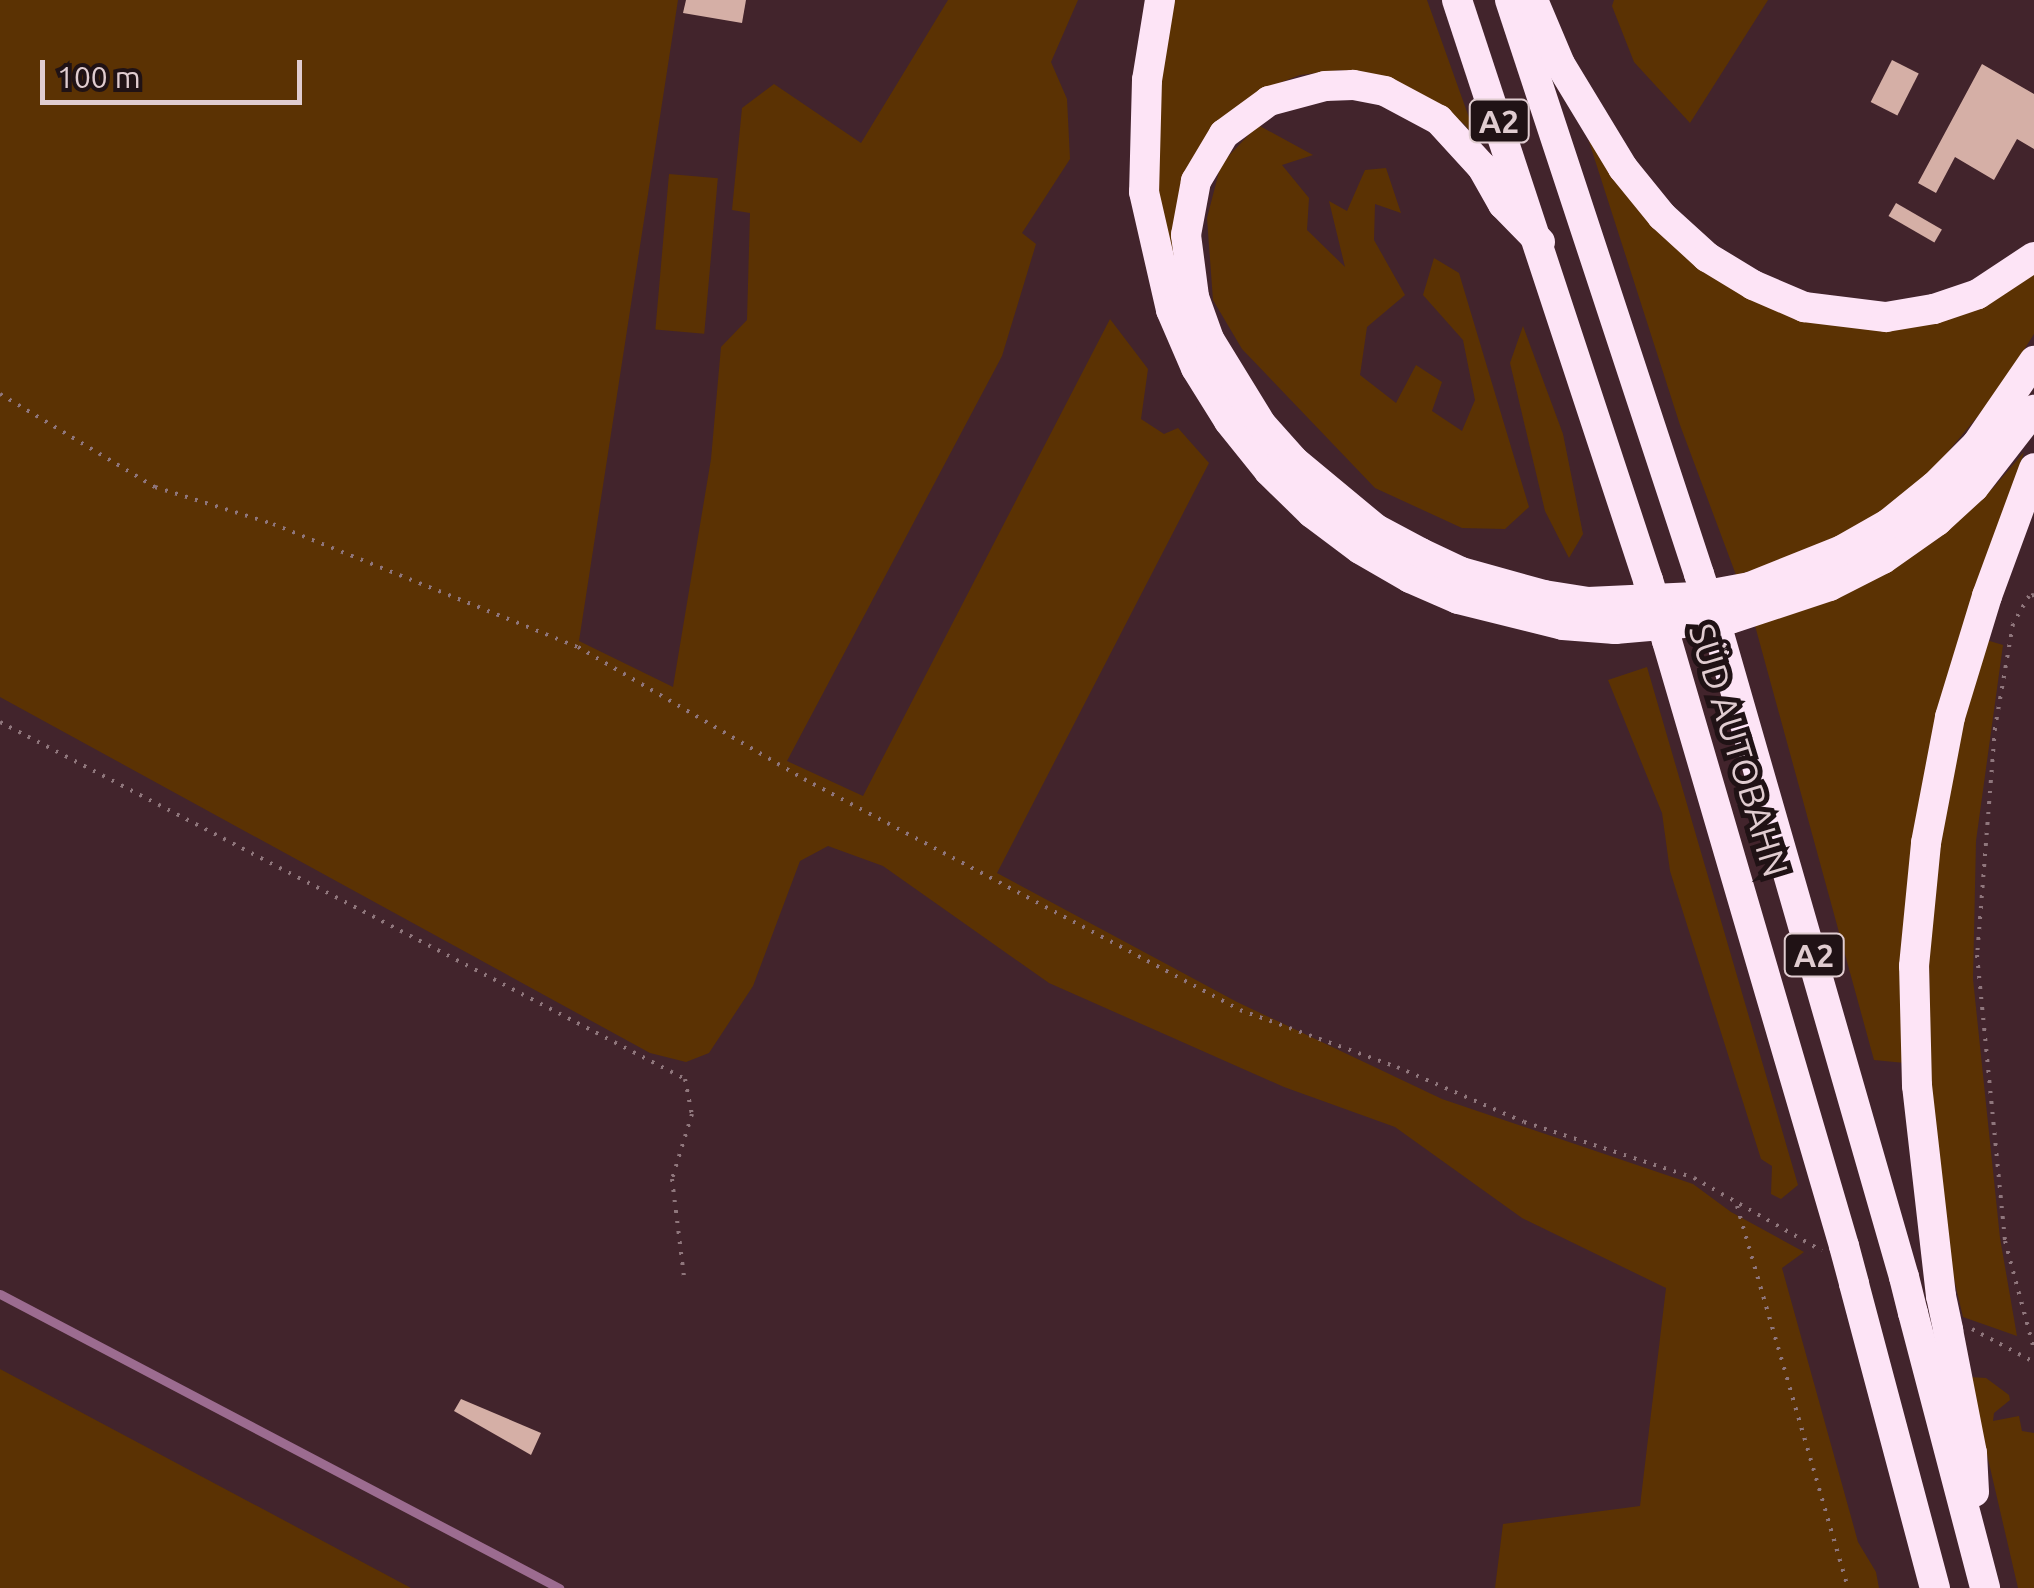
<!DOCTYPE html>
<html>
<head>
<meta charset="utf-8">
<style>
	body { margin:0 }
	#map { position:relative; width:2034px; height:1588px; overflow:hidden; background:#42242c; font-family:Ubuntu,sans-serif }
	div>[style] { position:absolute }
	.green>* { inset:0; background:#5b3203; transform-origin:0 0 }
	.building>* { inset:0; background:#d5afa6; transform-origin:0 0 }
	.path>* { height:4px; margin-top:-2px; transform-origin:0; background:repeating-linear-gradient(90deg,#8f767c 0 2.5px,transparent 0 10.5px) }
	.service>* { height:9px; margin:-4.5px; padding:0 4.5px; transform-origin:4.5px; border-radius:4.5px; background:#9c6c90 }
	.motorway>* { height:30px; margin:-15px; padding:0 15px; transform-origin:15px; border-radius:15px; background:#fde4f6 }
	.motorway-bridge>* { height:30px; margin:-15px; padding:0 15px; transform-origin:15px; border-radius:15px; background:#fde4f6 }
	span { translate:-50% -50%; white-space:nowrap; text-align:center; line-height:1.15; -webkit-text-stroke:10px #201215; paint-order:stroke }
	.shield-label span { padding:2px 8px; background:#201215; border:2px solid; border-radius:8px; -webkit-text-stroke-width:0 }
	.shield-label { font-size:32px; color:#e0ccd0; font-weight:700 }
	.street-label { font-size:35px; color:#e0ccd0 }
	.scale { position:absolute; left:40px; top:60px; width:262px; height:45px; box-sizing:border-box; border:5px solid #e0ccd0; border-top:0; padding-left:12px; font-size:30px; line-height:35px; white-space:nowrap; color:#e0ccd0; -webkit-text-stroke:8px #201215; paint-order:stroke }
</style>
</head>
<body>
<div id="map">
	<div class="green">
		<div style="clip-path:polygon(0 0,678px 0,579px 641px,673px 687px,711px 459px,721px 347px,747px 320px,750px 213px,732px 210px,742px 108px,774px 84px,861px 143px,948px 0,1078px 0,1051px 62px,1067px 99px,1070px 159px,1022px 233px,1036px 244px,1002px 356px,787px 761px,863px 796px,1110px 319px,1148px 369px,1141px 419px,1164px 434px,1178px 428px,1209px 463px,997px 873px,1237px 1002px,1442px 1099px,1693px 1184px,1731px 1212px,1804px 1252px,1782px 1268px,1858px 1542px,1876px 1572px,1879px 1588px,1495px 1588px,1503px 1524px,1640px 1506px,1666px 1288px,1522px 1218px,1395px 1127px,1284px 1087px,1049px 983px,883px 866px,828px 846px,800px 861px,753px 986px,709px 1053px,686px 1062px,650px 1053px,0 697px)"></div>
		<div style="clip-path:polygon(1172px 0,1427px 0,1477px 140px,1464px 124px,1423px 95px,1341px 70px,1300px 75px,1258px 91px,1212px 132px,1177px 296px,1155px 171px,1160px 78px)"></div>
		<div style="clip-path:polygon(1614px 0,1768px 0,1690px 123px,1634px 62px,1612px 6px)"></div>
		<div style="clip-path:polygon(1258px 125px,1313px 155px,1282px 165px,1309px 198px,1307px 230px,1345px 267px,1329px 201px,1347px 211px,1365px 170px,1386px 168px,1401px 213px,1375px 204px,1374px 240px,1405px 295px,1367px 327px,1360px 375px,1396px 403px,1416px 365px,1442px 382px,1432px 411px,1462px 431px,1475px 400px,1463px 340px,1423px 295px,1434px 258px,1459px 273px,1529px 507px,1505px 529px,1462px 528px,1375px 488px,1242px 349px,1213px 300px,1207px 218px,1221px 164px)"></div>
		<div style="clip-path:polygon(1585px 129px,1646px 209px,1844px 324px,2034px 270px,2034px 334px,1994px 397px,1941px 460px,1902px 498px,1846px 533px,1779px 563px,1736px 575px,1680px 425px)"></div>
		<div style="left:669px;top:174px;width:49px;height:156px;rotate:5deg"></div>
		<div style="clip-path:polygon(1523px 326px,1563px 434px,1583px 534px,1569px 558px,1545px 511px,1510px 363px)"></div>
		<div style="clip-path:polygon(2024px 452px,1950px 673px,1905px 1063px,1874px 1060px,1754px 622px,1935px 541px,1993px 488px)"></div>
		<div style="clip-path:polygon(1983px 639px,2003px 645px,1976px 841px,1973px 979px,2000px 1238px,2017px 1336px,1963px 1317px,1954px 1279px,1950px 1279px,1931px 1124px,1929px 957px,1945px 799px)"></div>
		<div style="clip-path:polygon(1647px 667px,1798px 1185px,1781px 1199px,1771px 1194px,1772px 1166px,1761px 1159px,1670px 871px,1662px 813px,1608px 680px)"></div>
		<div style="clip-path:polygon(0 1369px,411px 1588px,0 1588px)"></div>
		<div style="clip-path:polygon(1969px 1377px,1986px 1378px,2009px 1395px,2010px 1400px,1994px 1413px,1993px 1421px,2019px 1416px,2022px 1431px,2034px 1433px,2034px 1588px,2018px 1588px)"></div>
	</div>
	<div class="building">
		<div style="clip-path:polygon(686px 0,746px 0,742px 23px,683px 13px)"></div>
		<div style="left:1892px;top:60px;width:30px;height:47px;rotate:27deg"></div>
		<div style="clip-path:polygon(1982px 64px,2034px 94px,2034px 149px,2017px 139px,1994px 180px,1955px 157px,1936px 193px,1918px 183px)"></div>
		<div style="left:1896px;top:203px;width:53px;height:15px;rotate:30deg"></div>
		<div style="clip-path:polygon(461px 1399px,541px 1433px,531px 1455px,454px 1411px)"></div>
	</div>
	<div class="path">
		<div style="left:0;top:394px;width:181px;rotate:31deg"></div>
		<div style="left:155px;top:487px;width:124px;rotate:17.4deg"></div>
		<div style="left:273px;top:524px;width:329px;rotate:22deg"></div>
		<div style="left:578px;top:647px;width:262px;rotate:30.3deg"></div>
		<div style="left:804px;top:779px;width:493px;rotate:27.9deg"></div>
		<div style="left:1240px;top:1010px;width:167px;rotate:20deg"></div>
		<div style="left:1397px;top:1067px;width:138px;rotate:23.4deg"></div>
		<div style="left:1524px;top:1122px;width:179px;rotate:18.2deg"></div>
		<div style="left:1694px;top:1178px;width:147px;rotate:29.7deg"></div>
		<div style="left:2034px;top:595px;width:5px;rotate:169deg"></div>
		<div style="left:2029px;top:596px;width:32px;rotate:120deg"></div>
		<div style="left:2013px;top:624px;width:106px;rotate:99.8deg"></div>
		<div style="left:1995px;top:728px;width:228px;rotate:94.5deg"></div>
		<div style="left:1977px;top:955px;width:287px;rotate:84.4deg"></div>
		<div style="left:2005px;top:1241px;width:112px;rotate:75deg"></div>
		<div style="left:0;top:722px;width:772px;rotate:27.53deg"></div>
		<div style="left:685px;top:1079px;width:36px;rotate:79deg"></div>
		<div style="left:692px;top:1114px;width:68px;rotate:107.1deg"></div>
		<div style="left:672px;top:1179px;width:99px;rotate:83deg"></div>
		<div style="left:1737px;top:1206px;width:398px;rotate:73.8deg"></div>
		<div style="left:1972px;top:1329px;width:70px;rotate:28deg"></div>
	</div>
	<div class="service">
		<div style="left:0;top:1294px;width:632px;rotate:27.74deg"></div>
	</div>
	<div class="motorway">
		<div style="left:1160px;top:0;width:81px;rotate:99.2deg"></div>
		<div style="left:1147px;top:80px;width:112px;rotate:91.5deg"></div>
		<div style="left:1144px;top:192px;width:121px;rotate:77.1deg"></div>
		<div style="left:1171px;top:310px;width:63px;rotate:66.7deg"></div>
		<div style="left:1196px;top:368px;width:62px;rotate:58.1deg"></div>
		<div style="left:1229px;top:421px;width:64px;rotate:51.3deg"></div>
		<div style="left:1269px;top:471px;width:60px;rotate:44.3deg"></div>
		<div style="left:1312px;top:513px;width:60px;rotate:36.9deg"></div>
		<div style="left:1360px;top:549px;width:58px;rotate:30.1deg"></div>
		<div style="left:1410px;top:578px;width:52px;rotate:23.6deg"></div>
		<div style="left:1458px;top:599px;width:108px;rotate:13.9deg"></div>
		<div style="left:1563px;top:625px;width:52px;rotate:4.4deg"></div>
		<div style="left:1615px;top:629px;width:115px;rotate:-5deg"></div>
		<div style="left:1730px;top:619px;width:105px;rotate:-18.3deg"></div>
		<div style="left:1830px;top:586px;width:59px;rotate:-27deg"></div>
		<div style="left:1883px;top:559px;width:66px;rotate:-35.1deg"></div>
		<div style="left:1937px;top:521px;width:50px;rotate:-42.6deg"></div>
		<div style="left:1974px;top:487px;width:98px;rotate:-52.1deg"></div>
		<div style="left:1457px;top:0;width:611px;rotate:71.77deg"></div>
		<div style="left:1510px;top:0;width:604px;rotate:71.77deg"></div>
		<div style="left:1533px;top:0;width:69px;rotate:67.1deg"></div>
		<div style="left:1560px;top:64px;width:122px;rotate:58.8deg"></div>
		<div style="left:1623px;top:168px;width:62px;rotate:50.9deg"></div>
		<div style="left:1662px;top:216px;width:61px;rotate:42.3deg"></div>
		<div style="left:1707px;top:257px;width:54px;rotate:31.3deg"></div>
		<div style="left:1753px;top:285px;width:56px;rotate:23.3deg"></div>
		<div style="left:1804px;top:307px;width:83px;rotate:7deg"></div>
		<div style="left:1886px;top:317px;width:49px;rotate:-9.5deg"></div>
		<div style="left:1934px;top:309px;width:46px;rotate:-18.8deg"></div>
		<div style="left:1978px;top:294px;width:67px;rotate:-33.5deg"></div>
		<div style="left:1540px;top:242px;width:53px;rotate:-134.2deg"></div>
		<div style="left:1503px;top:204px;width:43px;rotate:-119.6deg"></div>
		<div style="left:1482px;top:167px;width:64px;rotate:-132.5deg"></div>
		<div style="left:1439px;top:120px;width:61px;rotate:-151.8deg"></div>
		<div style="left:1385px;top:91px;width:33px;rotate:-169deg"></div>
		<div style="left:1353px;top:85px;width:28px;rotate:178deg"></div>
		<div style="left:1325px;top:86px;width:58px;rotate:165deg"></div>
		<div style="left:1269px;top:101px;width:56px;rotate:143.7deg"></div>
		<div style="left:1224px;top:134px;width:55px;rotate:120.8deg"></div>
		<div style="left:1196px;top:181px;width:55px;rotate:100.5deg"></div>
		<div style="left:1186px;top:235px;width:63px;rotate:82.6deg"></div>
		<div style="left:1194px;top:297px;width:45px;rotate:70.3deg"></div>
		<div style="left:1209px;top:339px;width:100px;rotate:58.5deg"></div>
		<div style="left:1261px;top:424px;width:50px;rotate:48.3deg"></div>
		<div style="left:1294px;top:461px;width:107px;rotate:39.7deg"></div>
		<div style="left:1376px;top:529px;width:51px;rotate:28.1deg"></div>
		<div style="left:1421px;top:553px;width:44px;rotate:25.4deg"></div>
		<div style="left:1461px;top:572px;width:86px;rotate:15.5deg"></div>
		<div style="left:1544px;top:595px;width:45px;rotate:9deg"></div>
		<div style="left:1588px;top:602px;width:108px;rotate:-2.7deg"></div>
		<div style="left:1696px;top:597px;width:55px;rotate:-10.5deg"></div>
		<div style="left:1750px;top:587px;width:99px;rotate:-21.9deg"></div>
		<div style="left:1842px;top:550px;width:53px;rotate:-29.5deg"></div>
		<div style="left:1888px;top:524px;width:60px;rotate:-39deg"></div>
		<div style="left:1935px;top:486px;width:59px;rotate:-45deg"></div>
		<div style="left:1977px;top:444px;width:101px;rotate:-55.5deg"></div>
		<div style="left:1719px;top:634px;width:669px;rotate:73.95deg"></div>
		<div style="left:1667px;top:641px;width:630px;rotate:73.69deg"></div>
		<div style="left:1854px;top:1284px;width:315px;rotate:75.1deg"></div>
		<div style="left:1941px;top:1296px;width:211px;rotate:-96.5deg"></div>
		<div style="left:1917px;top:1086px;width:120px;rotate:-91.4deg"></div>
		<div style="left:1914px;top:966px;width:124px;rotate:-84.4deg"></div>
		<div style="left:1926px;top:843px;width:128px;rotate:-79.2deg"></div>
		<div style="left:1950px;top:717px;width:127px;rotate:-73deg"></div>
		<div style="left:1987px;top:596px;width:136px;rotate:-69.8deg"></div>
		<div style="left:1913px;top:1313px;width:284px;rotate:75.3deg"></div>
		<div style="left:1948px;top:1330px;width:125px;rotate:79deg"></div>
		<div style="left:1972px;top:1453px;width:39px;rotate:87deg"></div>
	</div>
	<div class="motorway-bridge">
		<div style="left:1699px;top:574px;width:63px;rotate:71.6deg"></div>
		<div style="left:1648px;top:580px;width:64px;rotate:72.7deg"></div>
		<div style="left:1844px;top:1246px;width:39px;rotate:75deg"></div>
		<div style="left:1904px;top:1277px;width:37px;rotate:76deg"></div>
		<div style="left:1941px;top:1296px;width:35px;rotate:78deg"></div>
	</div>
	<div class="shield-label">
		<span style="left:1499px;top:121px">A2</span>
		<span style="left:1814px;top:955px">A2</span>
	</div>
	<div class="street-label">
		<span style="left:1739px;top:750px;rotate:73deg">SÜD AUTOBAHN</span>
	</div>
	<div class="scale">100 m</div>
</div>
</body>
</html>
